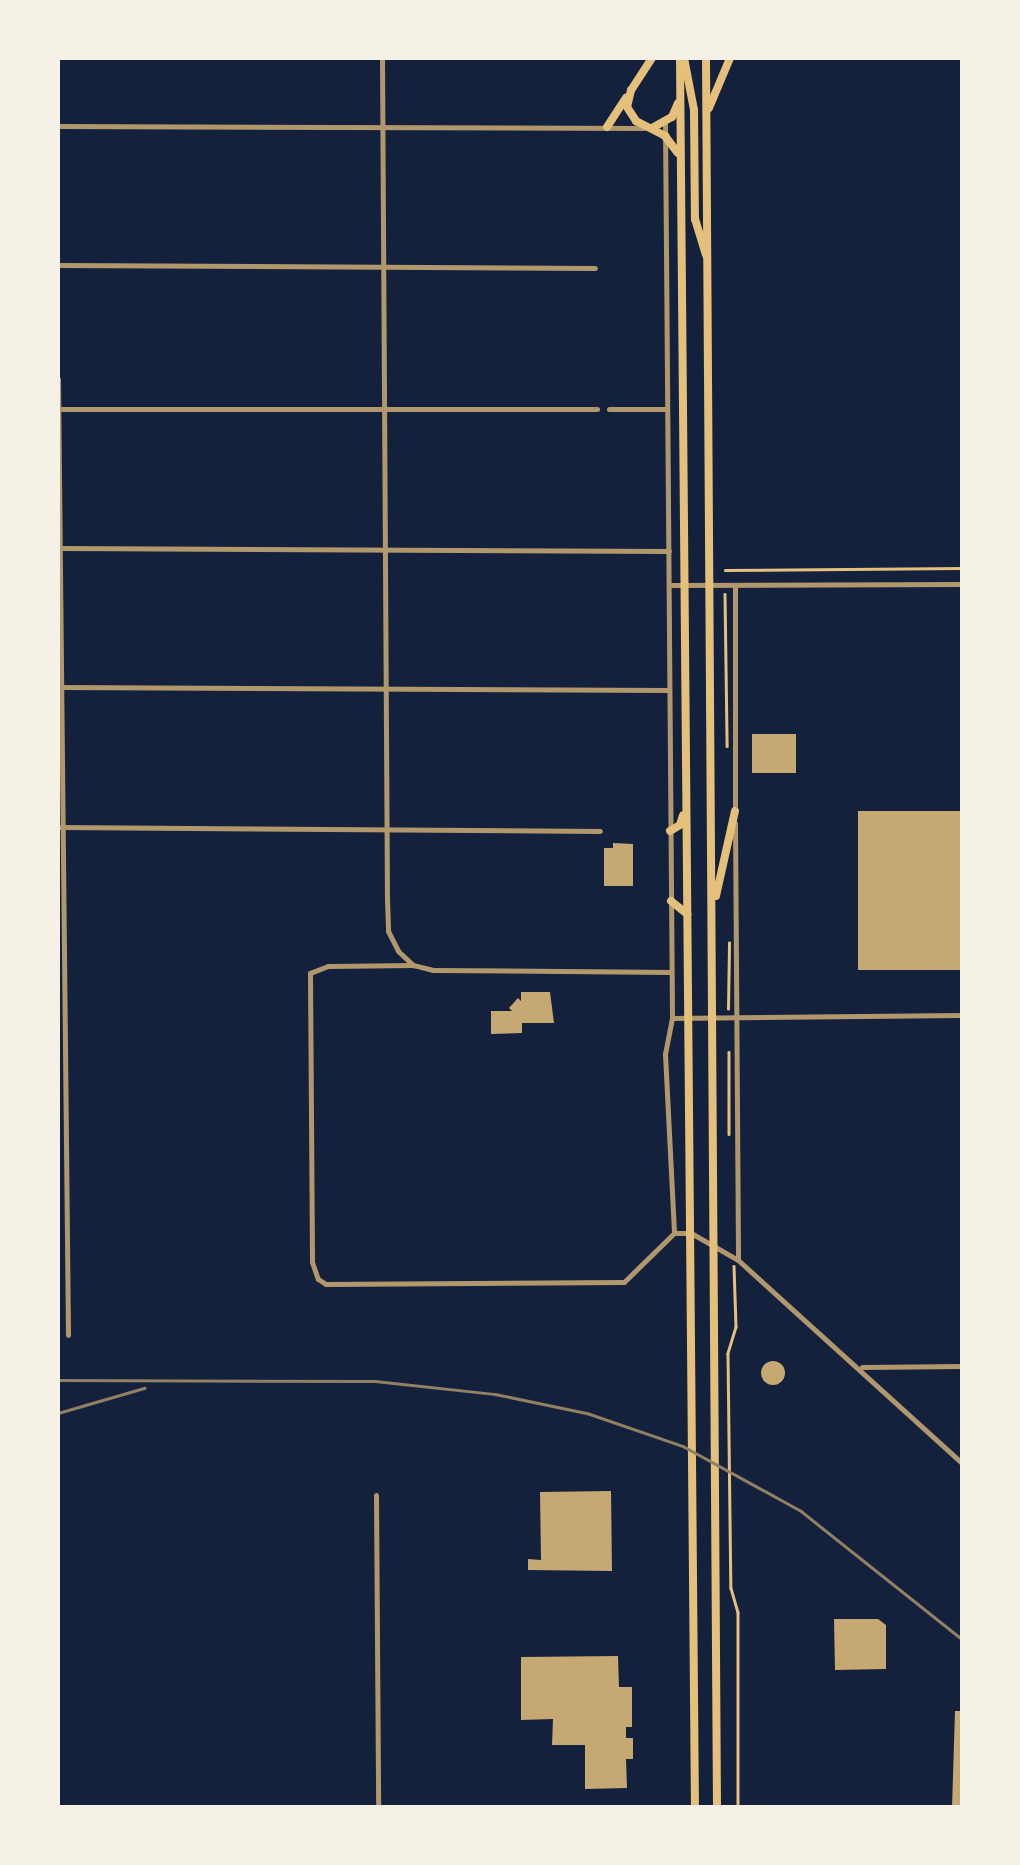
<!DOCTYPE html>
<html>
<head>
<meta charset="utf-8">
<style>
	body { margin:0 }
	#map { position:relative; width:1020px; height:1865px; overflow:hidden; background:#14213d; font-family:"Zilla Slab",serif }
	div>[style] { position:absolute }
	.building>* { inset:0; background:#c6a872; transform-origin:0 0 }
	.round { border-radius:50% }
	.path>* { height:2.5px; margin:-1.25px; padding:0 1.25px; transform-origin:1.25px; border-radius:1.25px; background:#e5c07b }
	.minor>* { height:5px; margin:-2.5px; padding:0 2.5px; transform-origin:2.5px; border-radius:2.5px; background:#b1986c }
	.primary>* { height:8px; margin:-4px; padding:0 4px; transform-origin:4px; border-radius:4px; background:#e5c07b }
	.rail>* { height:2.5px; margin:-1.25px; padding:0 1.25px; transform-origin:1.25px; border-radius:1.25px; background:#918062 }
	span { translate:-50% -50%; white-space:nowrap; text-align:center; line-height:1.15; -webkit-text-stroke:8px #f6f1e7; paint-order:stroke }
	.frame { position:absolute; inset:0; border:60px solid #f6f1e7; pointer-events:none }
</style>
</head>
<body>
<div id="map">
	<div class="building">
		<div style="left:752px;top:734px;width:44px;height:39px"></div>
		<div style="left:962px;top:811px;width:159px;height:104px;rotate:90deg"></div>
		<div style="clip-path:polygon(613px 843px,633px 844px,633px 886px,604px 886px,604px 848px,613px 848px)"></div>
		<div style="clip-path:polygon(521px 992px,550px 992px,554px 1023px,522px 1023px,522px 1033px,491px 1034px,491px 1011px,512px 1011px,509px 1008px,518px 998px,521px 1001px)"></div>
		<div class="round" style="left:761px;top:1361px;width:24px;height:24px"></div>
		<div style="clip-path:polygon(611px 1491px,612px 1571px,528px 1570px,528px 1559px,541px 1560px,540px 1492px)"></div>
		<div style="clip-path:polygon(834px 1619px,878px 1619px,886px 1625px,886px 1669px,835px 1670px)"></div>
		<div style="clip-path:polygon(618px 1656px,619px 1687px,632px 1687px,632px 1727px,626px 1727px,626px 1738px,633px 1738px,633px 1759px,626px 1759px,627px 1788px,585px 1789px,585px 1745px,552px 1745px,553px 1719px,521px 1720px,521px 1657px)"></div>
		<div style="clip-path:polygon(955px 1711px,962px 1711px,962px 1808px,952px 1808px)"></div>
	</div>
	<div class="path">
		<div style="left:725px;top:570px;width:237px;rotate:-0.5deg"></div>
		<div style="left:725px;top:594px;width:152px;rotate:89.2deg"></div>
		<div style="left:728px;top:1009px;width:66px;rotate:-89.1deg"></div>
		<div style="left:729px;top:1052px;width:82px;rotate:90deg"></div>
		<div style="left:734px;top:1266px;width:61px;rotate:88.1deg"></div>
		<div style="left:736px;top:1327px;width:28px;rotate:107deg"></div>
		<div style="left:728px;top:1354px;width:234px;rotate:89.3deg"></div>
		<div style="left:731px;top:1588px;width:25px;rotate:74deg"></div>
		<div style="left:738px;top:1612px;width:196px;rotate:90deg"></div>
	</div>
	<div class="minor">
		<div style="left:382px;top:58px;width:841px;rotate:89.66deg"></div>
		<div style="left:387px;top:899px;width:32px;rotate:88deg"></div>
		<div style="left:388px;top:931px;width:22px;rotate:63deg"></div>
		<div style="left:398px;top:951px;width:21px;rotate:43deg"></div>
		<div style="left:665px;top:123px;width:895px;rotate:89.55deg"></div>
		<div style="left:672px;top:1018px;width:37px;rotate:101deg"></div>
		<div style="left:665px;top:1054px;width:179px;rotate:87.1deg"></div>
		<div style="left:58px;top:126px;width:586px;rotate:0.2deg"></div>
		<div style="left:58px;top:265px;width:537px;rotate:0.32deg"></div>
		<div style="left:58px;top:379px;width:956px;rotate:89.4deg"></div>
		<div style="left:58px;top:409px;width:539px"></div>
		<div style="left:609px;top:409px;width:57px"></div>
		<div style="left:60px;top:548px;width:609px;rotate:0.28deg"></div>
		<div style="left:671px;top:585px;width:291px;rotate:-0.2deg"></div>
		<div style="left:58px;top:687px;width:611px;rotate:0.28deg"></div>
		<div style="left:735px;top:812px;width:227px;rotate:-90deg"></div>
		<div style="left:735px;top:823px;width:437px;rotate:89.6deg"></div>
		<div style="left:58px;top:827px;width:542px;rotate:0.42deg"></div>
		<div style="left:671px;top:972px;width:238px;rotate:-179.5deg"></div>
		<div style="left:433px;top:970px;width:21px;rotate:-166deg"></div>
		<div style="left:413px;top:965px;width:85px;rotate:179.3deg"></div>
		<div style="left:328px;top:966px;width:19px;rotate:159deg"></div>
		<div style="left:310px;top:973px;width:289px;rotate:89.6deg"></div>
		<div style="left:312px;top:1262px;width:18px;rotate:71deg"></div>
		<div style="left:318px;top:1279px;width:9px;rotate:32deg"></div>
		<div style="left:326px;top:1284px;width:298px;rotate:-0.4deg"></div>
		<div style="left:624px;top:1282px;width:70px;rotate:-44.4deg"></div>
		<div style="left:674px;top:1233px;width:17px"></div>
		<div style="left:691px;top:1233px;width:54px;rotate:29.9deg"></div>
		<div style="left:738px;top:1260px;width:302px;rotate:42.2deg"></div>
		<div style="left:672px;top:1018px;width:290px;rotate:-0.6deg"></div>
		<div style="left:862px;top:1367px;width:100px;rotate:-0.6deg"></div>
		<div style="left:376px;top:1495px;width:313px;rotate:89.6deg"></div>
	</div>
	<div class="primary">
		<div style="left:652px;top:58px;width:38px;rotate:123deg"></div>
		<div style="left:631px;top:90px;width:17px;rotate:103deg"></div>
		<div style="left:627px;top:107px;width:17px;rotate:57deg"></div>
		<div style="left:636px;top:121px;width:33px;rotate:27deg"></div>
		<div style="left:665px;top:136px;width:21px;rotate:53deg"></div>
		<div style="left:680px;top:58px;width:1750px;rotate:89.51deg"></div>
		<div style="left:684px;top:58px;width:53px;rotate:79.1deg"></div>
		<div style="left:694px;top:110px;width:109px;rotate:89.5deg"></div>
		<div style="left:695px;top:219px;width:38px;rotate:73deg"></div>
		<div style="left:706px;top:58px;width:1750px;rotate:89.64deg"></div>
		<div style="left:709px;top:108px;width:54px;rotate:-67.2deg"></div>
		<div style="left:607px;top:127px;width:35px;rotate:-57deg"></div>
		<div style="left:652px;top:128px;width:23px;rotate:-29deg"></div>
		<div style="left:672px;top:117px;width:15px;rotate:-67deg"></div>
		<div style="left:670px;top:831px;width:12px;rotate:-31deg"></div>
		<div style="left:680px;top:825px;width:10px;rotate:-73deg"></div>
		<div style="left:716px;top:896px;width:87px;rotate:-77.4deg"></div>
		<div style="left:671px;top:901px;width:21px;rotate:39deg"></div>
	</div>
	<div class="rail">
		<div style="left:58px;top:1380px;width:317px;rotate:0.2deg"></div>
		<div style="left:375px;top:1381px;width:121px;rotate:6.2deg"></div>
		<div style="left:495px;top:1394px;width:94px;rotate:11.7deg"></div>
		<div style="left:587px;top:1413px;width:102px;rotate:19deg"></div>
		<div style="left:683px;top:1446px;width:135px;rotate:28.8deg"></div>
		<div style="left:801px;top:1511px;width:206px;rotate:38.5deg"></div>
		<div style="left:58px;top:1413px;width:90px;rotate:-16.2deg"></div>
	</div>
	<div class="frame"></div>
</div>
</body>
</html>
